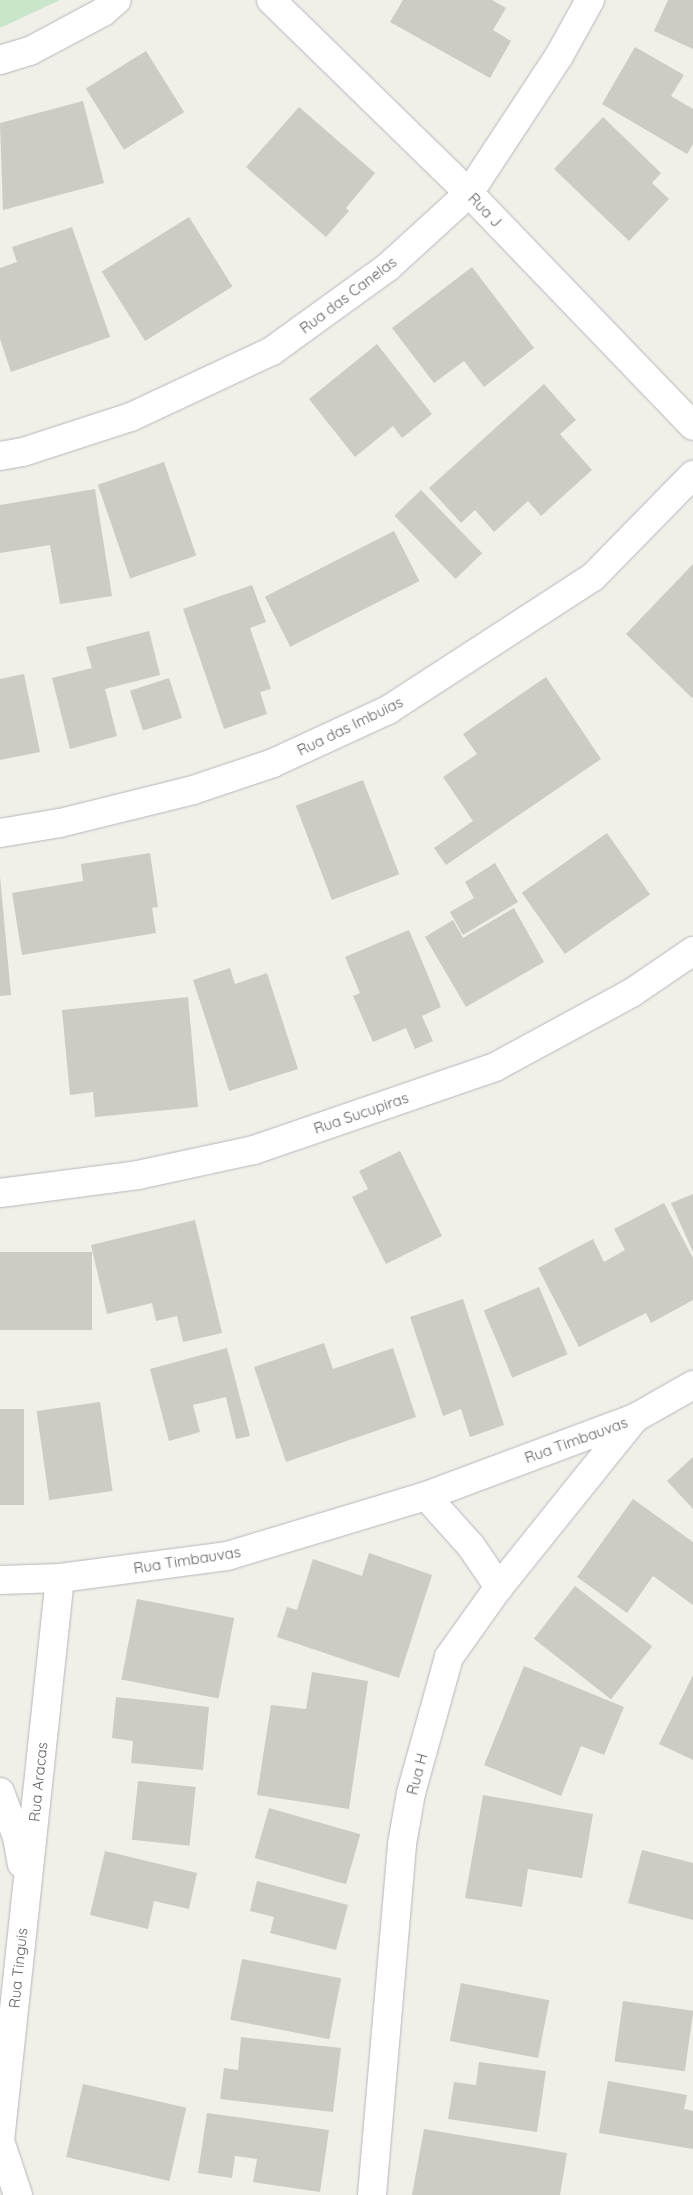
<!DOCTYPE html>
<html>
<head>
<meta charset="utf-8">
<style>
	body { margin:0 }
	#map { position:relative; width:693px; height:2195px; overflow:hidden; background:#f0efe8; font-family:Quicksand,sans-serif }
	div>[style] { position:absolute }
	.green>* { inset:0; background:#c7e6ca }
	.building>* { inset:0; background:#cccbc4; transform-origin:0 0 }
	.roads { filter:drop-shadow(0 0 1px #b5b7bb) drop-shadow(0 0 1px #b5b7bb) }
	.minor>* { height:28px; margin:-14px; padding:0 14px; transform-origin:14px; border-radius:14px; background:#fff }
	span { translate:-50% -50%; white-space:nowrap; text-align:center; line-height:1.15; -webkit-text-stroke:4.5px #fff; paint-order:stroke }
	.street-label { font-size:15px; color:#5f6267 }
</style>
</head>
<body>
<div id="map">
	<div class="green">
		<div style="clip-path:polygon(0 0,60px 0,0 28px)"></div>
	</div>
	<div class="building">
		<div style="clip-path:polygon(403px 0,492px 0,506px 8px,493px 30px,511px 41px,490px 78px,390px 22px)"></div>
		<div style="clip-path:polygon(668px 0,693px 0,693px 49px,654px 31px)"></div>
		<div style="clip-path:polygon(635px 47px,684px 75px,671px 96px,693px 109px,693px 144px,687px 154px,602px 104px)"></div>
		<div style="left:146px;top:51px;width:72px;height:71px;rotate:58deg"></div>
		<div style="clip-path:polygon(83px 101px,104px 183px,3px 210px,0 123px)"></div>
		<div style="clip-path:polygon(299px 107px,375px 173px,346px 208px,349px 211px,326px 237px,246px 167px)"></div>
		<div style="clip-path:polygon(603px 117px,661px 173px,652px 183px,669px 199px,629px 241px,554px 169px)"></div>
		<div style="left:189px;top:217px;width:82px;height:103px;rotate:58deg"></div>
		<div style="clip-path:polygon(72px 227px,110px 337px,11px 372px,0 339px,0 268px,17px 262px,12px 247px)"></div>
		<div style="clip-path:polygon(472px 267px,534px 348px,484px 387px,464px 361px,434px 383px,392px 328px)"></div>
		<div style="clip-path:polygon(377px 344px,432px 414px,402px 438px,393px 426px,355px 457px,309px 399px)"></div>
		<div style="clip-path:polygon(544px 384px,576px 420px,560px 434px,592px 470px,541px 516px,528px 501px,494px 532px,475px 510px,461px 523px,429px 488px)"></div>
		<div style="left:164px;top:462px;width:99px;height:70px;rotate:71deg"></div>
		<div style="clip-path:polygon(95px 489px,112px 596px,60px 604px,50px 545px,0 553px,0 505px)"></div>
		<div style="left:421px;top:490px;width:88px;height:37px;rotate:46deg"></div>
		<div style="left:394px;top:531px;width:56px;height:145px;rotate:63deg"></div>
		<div style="clip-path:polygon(693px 564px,693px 697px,692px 698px,626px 634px)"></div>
		<div style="clip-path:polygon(252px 585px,266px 622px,250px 628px,271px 689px,260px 692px,267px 714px,224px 729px,183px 609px)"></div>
		<div style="clip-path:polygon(149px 631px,160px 675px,105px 689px,117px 736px,70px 749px,52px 678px,92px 668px,86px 647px)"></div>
		<div style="clip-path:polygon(24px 674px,40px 752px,0 760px,0 679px)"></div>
		<div style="clip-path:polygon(546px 677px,601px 759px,446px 865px,434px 848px,473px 821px,443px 777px,477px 754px,463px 734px)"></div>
		<div style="left:169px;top:678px;width:42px;height:41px;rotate:72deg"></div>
		<div style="left:363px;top:780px;width:101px;height:72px;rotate:69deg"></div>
		<div style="left:607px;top:833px;width:75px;height:104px;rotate:55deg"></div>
		<div style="clip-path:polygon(150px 853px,158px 907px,152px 908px,156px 933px,22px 955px,12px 893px,83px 881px,81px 864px)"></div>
		<div style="clip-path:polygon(495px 863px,518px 902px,463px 935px,450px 912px,474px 898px,465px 882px)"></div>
		<div style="clip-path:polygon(0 876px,11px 995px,0 996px)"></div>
		<div style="clip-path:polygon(514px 908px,544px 962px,466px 1007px,425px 937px,453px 920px,463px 938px)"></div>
		<div style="clip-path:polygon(409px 930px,441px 1007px,422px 1016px,433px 1041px,415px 1049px,406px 1028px,373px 1042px,353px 996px,360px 993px,345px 957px)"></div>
		<div style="clip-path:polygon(230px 968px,235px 984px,267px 973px,298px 1069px,229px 1091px,193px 980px)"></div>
		<div style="clip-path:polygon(188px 997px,198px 1107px,95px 1117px,93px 1092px,70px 1095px,62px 1010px)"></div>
		<div style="clip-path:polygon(400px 1151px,442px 1236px,386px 1264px,352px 1197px,368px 1189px,359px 1171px)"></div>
		<div style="clip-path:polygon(693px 1194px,693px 1252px,671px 1203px)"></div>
		<div style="clip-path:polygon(664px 1203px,693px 1258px,693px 1300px,651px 1323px,646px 1313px,579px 1347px,538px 1268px,593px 1239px,604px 1262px,625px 1250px,614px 1229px)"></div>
		<div style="clip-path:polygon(195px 1220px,222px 1333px,183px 1342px,177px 1316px,156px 1321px,152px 1303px,107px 1314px,91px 1245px)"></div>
		<div style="left:92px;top:1252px;width:78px;height:92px;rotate:90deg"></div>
		<div style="left:539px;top:1287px;width:73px;height:60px;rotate:67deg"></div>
		<div style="clip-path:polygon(463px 1299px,504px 1425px,470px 1437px,461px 1409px,443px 1416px,410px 1317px)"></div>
		<div style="clip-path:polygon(324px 1343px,333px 1369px,393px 1348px,416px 1417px,286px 1462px,254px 1367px)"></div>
		<div style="clip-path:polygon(227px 1348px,250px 1436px,236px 1439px,226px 1397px,193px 1405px,200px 1432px,169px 1441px,150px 1369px)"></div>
		<div style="left:100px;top:1402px;width:90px;height:64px;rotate:82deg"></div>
		<div style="left:24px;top:1409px;width:96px;height:24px;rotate:90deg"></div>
		<div style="clip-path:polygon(693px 1457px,693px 1509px,667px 1481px)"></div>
		<div style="clip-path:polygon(633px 1499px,693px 1542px,693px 1605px,653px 1576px,627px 1613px,577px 1577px)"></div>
		<div style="clip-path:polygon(369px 1553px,432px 1575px,399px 1678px,277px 1637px,287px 1607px,297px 1610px,313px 1559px,362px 1576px)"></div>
		<div style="left:575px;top:1586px;width:98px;height:67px;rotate:38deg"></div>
		<div style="left:137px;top:1599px;width:99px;height:82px;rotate:11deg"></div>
		<div style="clip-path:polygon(524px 1666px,624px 1707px,604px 1755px,581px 1746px,561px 1796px,484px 1765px)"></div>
		<div style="clip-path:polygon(312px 1672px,368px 1681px,349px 1809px,257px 1795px,271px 1705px,306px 1709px)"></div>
		<div style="clip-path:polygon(693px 1675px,693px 1760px,659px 1744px)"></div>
		<div style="clip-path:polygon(116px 1697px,209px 1707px,203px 1770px,131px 1763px,133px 1741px,112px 1738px)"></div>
		<div style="left:138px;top:1781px;width:58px;height:59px;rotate:6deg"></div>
		<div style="clip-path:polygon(483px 1795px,593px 1814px,582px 1878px,528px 1869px,522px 1907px,465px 1898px)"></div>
		<div style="left:269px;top:1808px;width:95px;height:52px;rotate:16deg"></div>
		<div style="clip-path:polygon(642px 1850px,693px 1863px,693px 1920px,628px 1903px)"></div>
		<div style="clip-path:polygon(105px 1851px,197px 1873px,189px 1909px,154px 1901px,148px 1929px,90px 1915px)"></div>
		<div style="clip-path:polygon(257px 1881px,348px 1905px,336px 1950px,270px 1933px,274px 1917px,250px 1911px)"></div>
		<div style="left:242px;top:1959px;width:101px;height:62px;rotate:11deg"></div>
		<div style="left:461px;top:1983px;width:90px;height:59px;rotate:11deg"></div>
		<div style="left:623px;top:2001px;width:71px;height:61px;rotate:8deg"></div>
		<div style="clip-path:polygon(241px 2037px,341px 2048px,333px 2112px,220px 2099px,224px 2068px,238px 2070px)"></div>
		<div style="clip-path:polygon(479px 2062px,546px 2071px,537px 2132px,448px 2119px,454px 2082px,476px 2085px)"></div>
		<div style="clip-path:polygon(608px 2081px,687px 2095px,684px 2109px,693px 2111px,693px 2149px,599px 2133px)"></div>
		<div style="left:83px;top:2084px;width:106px;height:75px;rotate:13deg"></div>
		<div style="clip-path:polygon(207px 2113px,329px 2130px,320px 2192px,253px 2182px,257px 2159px,235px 2156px,232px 2178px,198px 2173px)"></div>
		<div style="clip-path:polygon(424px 2129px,567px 2153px,560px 2195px,412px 2195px)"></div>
	</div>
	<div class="roads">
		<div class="minor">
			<div style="left:271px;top:0;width:277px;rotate:44.3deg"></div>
			<div style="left:469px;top:193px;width:323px;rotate:46.1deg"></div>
			<div style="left:0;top:60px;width:31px;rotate:-17deg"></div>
			<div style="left:30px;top:51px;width:83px;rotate:-28.1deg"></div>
			<div style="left:103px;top:12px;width:18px;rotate:-41deg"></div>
			<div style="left:0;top:456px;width:23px;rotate:-10deg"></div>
			<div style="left:23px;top:452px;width:114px;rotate:-18deg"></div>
			<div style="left:131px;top:417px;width:156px;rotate:-25.1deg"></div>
			<div style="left:272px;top:351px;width:143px;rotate:-35.9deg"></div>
			<div style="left:388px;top:267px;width:110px;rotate:-42.4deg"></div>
			<div style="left:469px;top:193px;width:164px;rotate:-56.7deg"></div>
			<div style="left:559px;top:56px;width:64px;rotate:-61deg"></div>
			<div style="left:0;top:833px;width:61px;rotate:-9.5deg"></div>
			<div style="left:60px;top:823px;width:137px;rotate:-13.9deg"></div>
			<div style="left:193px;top:790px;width:84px;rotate:-18.6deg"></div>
			<div style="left:273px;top:763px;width:127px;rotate:-24.7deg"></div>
			<div style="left:388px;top:710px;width:244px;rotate:-33deg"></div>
			<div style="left:593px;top:577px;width:143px;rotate:-45.6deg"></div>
			<div style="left:0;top:1193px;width:139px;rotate:-7.4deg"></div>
			<div style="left:138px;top:1175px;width:119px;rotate:-12.2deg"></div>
			<div style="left:254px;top:1150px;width:255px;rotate:-19deg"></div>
			<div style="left:495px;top:1067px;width:157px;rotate:-28.5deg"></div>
			<div style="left:633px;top:992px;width:73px;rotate:-34.3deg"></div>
			<div style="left:426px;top:1496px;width:67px;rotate:48deg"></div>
			<div style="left:471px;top:1546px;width:50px;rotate:55.7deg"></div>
			<div style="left:0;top:1580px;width:60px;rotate:-1.9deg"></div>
			<div style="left:60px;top:1578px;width:168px;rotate:-7.5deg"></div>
			<div style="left:227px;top:1556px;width:208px;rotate:-16.8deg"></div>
			<div style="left:426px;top:1496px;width:223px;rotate:-20.5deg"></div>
			<div style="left:635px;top:1418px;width:67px;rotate:-29.6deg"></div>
			<div style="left:0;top:1792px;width:48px;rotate:69.3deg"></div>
			<div style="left:17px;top:1837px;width:27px;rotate:80deg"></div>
			<div style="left:18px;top:2195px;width:57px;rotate:-108.4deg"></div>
			<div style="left:0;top:2141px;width:566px;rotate:-83.92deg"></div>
			<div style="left:372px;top:2195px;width:352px;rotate:-85.1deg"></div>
			<div style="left:402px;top:1844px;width:52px;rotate:-80deg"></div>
			<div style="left:411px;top:1793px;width:141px;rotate:-74.4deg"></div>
			<div style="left:449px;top:1657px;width:86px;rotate:-54.5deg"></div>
			<div style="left:499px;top:1587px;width:217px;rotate:-51.2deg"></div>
		</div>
	</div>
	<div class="street-label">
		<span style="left:485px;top:210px;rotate:46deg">Rua J</span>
		<span style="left:348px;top:295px;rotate:-37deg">Rua das Canelas</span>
		<span style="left:350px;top:726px;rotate:-26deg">Rua das Imbuias</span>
		<span style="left:361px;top:1113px;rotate:-19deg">Rua Sucupiras</span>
		<span style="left:576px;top:1440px;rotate:-20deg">Rua Timbauvas</span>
		<span style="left:187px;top:1560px;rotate:-9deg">Rua Timbauvas</span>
		<span style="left:417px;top:1774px;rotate:-75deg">Rua H</span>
		<span style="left:38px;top:1782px;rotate:-84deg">Rua Aracas</span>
		<span style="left:18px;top:1968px;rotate:-84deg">Rua Tinguis</span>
	</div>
</div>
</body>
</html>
